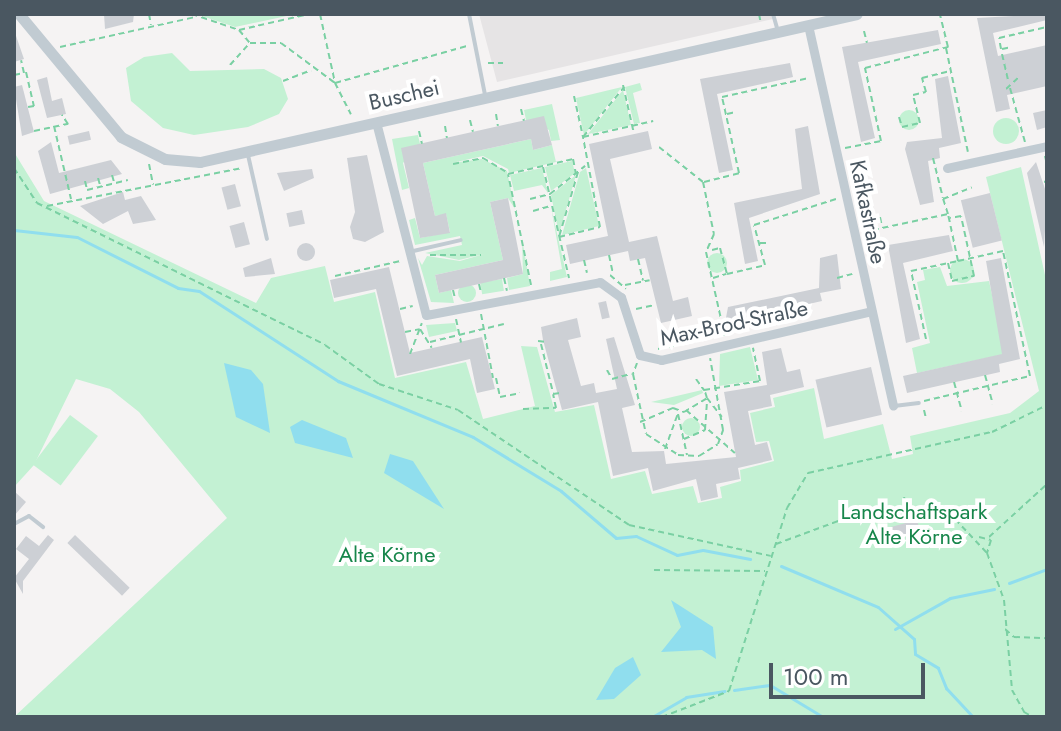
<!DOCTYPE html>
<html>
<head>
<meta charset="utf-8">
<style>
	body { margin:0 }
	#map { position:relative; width:1061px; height:731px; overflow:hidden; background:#f5f3f3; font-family:Jost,sans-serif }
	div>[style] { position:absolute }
	.education>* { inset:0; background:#e6e4e5 }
	.green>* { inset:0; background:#c3f1d3; transform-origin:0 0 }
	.round { border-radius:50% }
	.water>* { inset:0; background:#90deee }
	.stream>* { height:3px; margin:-1.5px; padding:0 1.5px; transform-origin:1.5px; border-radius:1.5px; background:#90deee }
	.building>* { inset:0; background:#cdd0d5; transform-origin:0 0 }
	.path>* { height:2px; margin-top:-1px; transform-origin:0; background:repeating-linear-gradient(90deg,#7ad0a3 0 6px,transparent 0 10px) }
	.service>* { height:4px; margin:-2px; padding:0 2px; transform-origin:2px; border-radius:2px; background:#c1cbd2 }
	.minor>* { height:9px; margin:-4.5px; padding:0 4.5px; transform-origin:4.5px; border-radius:4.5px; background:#c1cbd2 }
	.tertiary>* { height:11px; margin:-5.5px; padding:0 5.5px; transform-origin:5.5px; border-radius:5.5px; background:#c1cbd2 }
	span { translate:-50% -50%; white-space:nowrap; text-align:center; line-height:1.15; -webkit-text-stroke:8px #fff; paint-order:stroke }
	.street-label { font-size:22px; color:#4a5761 }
	.park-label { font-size:22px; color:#17864b }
	.frame { position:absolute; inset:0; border:16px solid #4a5761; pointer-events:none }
	.scale { position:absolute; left:769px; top:663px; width:156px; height:36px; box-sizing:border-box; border:4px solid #4a5761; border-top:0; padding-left:10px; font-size:24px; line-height:28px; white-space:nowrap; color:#4a5761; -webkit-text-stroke:6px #fff; paint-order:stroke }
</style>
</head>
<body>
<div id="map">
	<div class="education">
		<div style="clip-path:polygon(479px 14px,772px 14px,773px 19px,497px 82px)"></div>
	</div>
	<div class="green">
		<div style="clip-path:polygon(196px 14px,296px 14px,235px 27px)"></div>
		<div style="clip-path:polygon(172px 53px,190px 71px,264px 69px,281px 78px,288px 99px,279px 114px,248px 127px,194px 135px,163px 128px,131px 101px,126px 68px,144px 57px)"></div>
		<div style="clip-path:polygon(640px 83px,642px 90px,633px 93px,640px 123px,634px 124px,625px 87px)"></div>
		<div style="clip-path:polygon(622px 87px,584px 135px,576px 98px)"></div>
		<div style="clip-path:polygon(623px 90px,631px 125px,588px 134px)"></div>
		<div style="clip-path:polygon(552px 104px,560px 140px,551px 141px,549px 130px,526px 120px,524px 110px)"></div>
		<div class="round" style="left:899px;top:110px;width:20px;height:20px"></div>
		<div class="round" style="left:993px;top:118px;width:26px;height:26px"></div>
		<div style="clip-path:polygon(418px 135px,420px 144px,403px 163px,409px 188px,402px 190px,392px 139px)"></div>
		<div style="clip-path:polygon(531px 139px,533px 150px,552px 145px,556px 162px,509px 173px,508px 169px,483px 156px,452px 163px,482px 159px,507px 171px,515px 209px,508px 198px,490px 202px,503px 260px,435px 275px,439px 293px,451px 290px,454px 303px,431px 302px,418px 258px,422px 265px,427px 256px,460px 261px,484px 254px,459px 260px,425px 253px,462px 245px,460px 236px,415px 245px,409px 220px,415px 218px,420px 238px,450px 232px,446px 214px,435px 216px,423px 163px)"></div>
		<div style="clip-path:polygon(14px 152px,44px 201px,256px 303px,271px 278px,325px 266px,334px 302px,375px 292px,395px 378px,466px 362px,483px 419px,535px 406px,521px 346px,537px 347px,555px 412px,594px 405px,611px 479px,645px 471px,652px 494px,693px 486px,698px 503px,722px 498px,720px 487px,741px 481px,740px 470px,774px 461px,769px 441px,756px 442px,750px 413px,775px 407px,773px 398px,814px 388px,824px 439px,883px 424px,892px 459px,913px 454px,910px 436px,1010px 413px,1039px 391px,986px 177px,1021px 167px,1047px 284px,1047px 717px,14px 717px,227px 518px,139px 412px,110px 389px,76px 379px,34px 465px,14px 487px)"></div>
		<div style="clip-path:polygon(572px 161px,575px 173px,551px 191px,545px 167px)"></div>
		<div style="clip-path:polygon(542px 168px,548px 193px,542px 185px,514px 191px,510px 175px)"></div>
		<div style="clip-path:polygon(586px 168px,599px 226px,562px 235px,580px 172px)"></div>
		<div style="clip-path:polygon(576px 175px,559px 234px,551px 195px)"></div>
		<div style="clip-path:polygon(551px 207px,567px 277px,550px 281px,550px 272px,562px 269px)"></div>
		<div style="clip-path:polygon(522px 238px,530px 286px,509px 290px,507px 278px,523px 274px)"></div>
		<div class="round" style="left:707px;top:253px;width:20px;height:20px"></div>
		<div class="round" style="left:950px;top:259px;width:24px;height:24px"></div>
		<div style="clip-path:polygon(940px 267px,947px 286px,989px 281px,1005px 354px,917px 373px,912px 348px,930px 343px,917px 282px,925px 280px,923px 270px)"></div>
		<div style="left:502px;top:279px;width:12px;height:22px;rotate:81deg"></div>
		<div class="round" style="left:458px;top:284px;width:18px;height:18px"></div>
		<div style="clip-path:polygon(455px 323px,457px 331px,429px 337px,426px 325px)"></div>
		<div style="clip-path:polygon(750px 347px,758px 380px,719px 386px,720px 354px)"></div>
		<div style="clip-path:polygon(703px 393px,674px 405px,651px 402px,702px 390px)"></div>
		<div style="left:70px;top:415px;width:35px;height:62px;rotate:37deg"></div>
		<div class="round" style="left:682px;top:418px;width:18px;height:18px"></div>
	</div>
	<div class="water">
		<div style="clip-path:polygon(224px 363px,251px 370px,263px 384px,270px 433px,236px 417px)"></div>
		<div style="clip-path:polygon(302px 420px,346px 438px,353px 458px,295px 443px,290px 427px)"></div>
		<div style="clip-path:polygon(390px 454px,413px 461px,444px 509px,384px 473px)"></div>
		<div style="clip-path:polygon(671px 600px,713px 627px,716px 659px,702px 650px,661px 652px,681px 627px)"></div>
		<div style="clip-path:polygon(633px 657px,641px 675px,614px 699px,596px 700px,615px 668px)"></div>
	</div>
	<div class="stream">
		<div style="left:14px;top:230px;width:63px;rotate:6.3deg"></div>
		<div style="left:77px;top:237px;width:113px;rotate:26.8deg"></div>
		<div style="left:178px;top:288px;width:21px;rotate:8deg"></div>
		<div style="left:199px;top:291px;width:166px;rotate:32.9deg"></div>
		<div style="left:338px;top:381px;width:146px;rotate:22.5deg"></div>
		<div style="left:473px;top:437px;width:103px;rotate:31.5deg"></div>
		<div style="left:561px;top:491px;width:72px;rotate:40.5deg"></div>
		<div style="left:616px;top:538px;width:20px;rotate:-6deg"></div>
		<div style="left:636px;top:536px;width:45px;rotate:24.9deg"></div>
		<div style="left:677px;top:555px;width:26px;rotate:-11deg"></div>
		<div style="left:703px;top:550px;width:48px;rotate:10.8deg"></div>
		<div style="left:781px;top:566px;width:105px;rotate:22.9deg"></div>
		<div style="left:878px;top:607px;width:48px;rotate:41.6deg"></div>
		<div style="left:914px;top:639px;width:15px;rotate:86deg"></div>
		<div style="left:915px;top:654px;width:27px;rotate:31deg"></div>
		<div style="left:938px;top:668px;width:22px;rotate:68deg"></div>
		<div style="left:946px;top:688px;width:40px;rotate:47deg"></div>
		<div style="left:1009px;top:583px;width:40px;rotate:-20.2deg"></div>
		<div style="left:895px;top:629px;width:63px;rotate:-29.4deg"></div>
		<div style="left:950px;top:598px;width:45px;rotate:-11.6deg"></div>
		<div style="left:734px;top:690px;width:36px;rotate:-8deg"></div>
		<div style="left:770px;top:685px;width:62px;rotate:31.1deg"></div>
		<div style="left:652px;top:717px;width:39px;rotate:-30deg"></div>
		<div style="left:686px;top:697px;width:39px;rotate:-9deg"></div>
	</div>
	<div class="building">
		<div style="clip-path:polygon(104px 14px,134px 14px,133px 22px,105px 29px)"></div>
		<div style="clip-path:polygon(1047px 14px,1047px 20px,993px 33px,998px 56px,1047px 45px,1047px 86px,1007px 95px,1010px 109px,996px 112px,977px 18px)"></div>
		<div style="clip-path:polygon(14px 30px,24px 59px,14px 62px)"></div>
		<div style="clip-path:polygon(938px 30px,941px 44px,858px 62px,875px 138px,861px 142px,842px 47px)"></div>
		<div style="clip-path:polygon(790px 63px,793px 77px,717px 94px,733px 170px,719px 173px,700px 79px)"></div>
		<div style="clip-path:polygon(948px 76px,961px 143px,939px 148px,940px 158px,928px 161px,934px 202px,920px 205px,905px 149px,907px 142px,942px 138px,935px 79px)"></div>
		<div style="clip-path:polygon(47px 77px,52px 101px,62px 98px,66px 114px,47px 118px,37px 80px)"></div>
		<div style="clip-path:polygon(22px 85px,34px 132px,22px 136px,14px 87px)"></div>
		<div style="clip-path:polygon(1047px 110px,1047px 127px,1037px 130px,1033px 113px)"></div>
		<div style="clip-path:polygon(544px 116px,552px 145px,533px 150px,531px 139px,423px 163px,435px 216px,446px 213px,450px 233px,420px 238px,401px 148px)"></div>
		<div style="clip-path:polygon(808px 126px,820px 194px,749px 218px,758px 261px,745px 264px,734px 203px,802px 189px,795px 129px)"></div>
		<div style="left:89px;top:131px;width:9px;height:22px;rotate:77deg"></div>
		<div style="clip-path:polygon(648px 131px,652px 149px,610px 159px,629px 242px,657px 236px,673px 301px,688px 297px,692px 316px,661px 323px,645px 258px,630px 261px,628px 251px,570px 264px,566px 245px,608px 236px,589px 144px)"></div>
		<div style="clip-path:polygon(51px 142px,59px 173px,111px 160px,122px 174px,50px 194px,38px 151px)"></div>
		<div style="clip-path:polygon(367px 155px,384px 232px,365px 242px,353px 239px,350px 227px,355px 212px,347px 158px)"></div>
		<div style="clip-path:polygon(1036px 162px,1047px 195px,1044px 247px,1027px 173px)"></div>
		<div style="clip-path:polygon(312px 169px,314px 178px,284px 191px,277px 173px)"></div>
		<div style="left:235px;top:184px;width:23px;height:14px;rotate:75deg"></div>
		<div style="clip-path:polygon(123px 192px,125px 200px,141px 196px,156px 220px,133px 224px,128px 211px,103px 224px,80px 206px)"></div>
		<div style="left:990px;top:193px;width:49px;height:30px;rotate:76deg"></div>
		<div style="clip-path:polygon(508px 198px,523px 274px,439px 293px,435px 275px,503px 260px,490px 202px)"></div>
		<div style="left:302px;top:210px;width:14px;height:16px;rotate:78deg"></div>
		<div style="left:244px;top:222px;width:23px;height:15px;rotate:75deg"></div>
		<div style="clip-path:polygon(949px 235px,953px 251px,903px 263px,920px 339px,906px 343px,888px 245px)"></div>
		<div class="round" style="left:297px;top:243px;width:18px;height:18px"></div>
		<div style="clip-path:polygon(837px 254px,841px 289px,820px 293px,822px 301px,725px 323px,728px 307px,819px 288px,820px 258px)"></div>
		<div style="clip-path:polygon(271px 258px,275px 274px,245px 277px,243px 268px)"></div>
		<div style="clip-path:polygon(1001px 258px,1020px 359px,999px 364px,1000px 372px,907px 393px,903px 376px,1002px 354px,986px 261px)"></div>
		<div style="clip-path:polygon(389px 267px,410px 353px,482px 337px,495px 389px,477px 393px,470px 359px,397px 376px,376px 289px,334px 298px,330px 280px)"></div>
		<div style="left:606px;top:301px;width:17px;height:8px;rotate:77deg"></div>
		<div style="clip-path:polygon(577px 318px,581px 337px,568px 340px,581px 386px,594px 383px,596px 393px,617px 389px,606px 339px,614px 337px,635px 405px,622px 408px,632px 452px,664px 451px,666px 464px,736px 457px,724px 392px,767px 385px,762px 352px,781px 348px,787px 372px,800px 369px,804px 387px,770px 395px,772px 406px,748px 411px,755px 445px,767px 442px,772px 460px,738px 468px,740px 479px,716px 484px,718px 497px,701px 501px,696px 479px,653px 491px,648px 468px,613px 476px,598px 402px,562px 410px,543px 340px,541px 327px)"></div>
		<div style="left:871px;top:367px;width:49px;height:57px;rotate:77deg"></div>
		<div style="clip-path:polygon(14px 491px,26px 502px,14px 516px)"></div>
		<div style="left:917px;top:520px;width:11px;height:30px;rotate:75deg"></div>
		<div style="clip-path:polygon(48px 535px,54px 540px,23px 581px,23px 594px,14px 578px,29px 559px,16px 549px,26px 536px,39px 546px)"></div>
		<div style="left:75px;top:535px;width:76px;height:11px;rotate:44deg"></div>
	</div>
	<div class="path">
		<div style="left:149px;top:14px;width:11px;rotate:80deg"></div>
		<div style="left:192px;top:14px;width:50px;rotate:18.8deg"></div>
		<div style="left:239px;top:30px;width:72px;rotate:-12.9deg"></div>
		<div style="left:320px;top:14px;width:71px;rotate:77.7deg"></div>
		<div style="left:335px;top:83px;width:35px;rotate:63deg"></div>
		<div style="left:752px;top:14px;width:4px"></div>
		<div style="left:759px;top:14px;width:10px;rotate:79deg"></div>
		<div style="left:239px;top:30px;width:17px;rotate:50deg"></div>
		<div style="left:250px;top:43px;width:31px"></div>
		<div style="left:281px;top:43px;width:67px;rotate:36.5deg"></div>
		<div style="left:335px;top:83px;width:137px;rotate:-15.7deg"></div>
		<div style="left:864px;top:31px;width:12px;rotate:76deg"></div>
		<div style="left:60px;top:47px;width:138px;rotate:-12.5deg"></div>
		<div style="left:946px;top:48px;width:106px;rotate:78.1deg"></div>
		<div style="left:1001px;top:49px;width:11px;rotate:-100deg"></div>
		<div style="left:999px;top:38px;width:49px;rotate:-12.9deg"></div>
		<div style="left:1002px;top:49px;width:10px;rotate:-11deg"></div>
		<div style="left:1002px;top:54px;width:26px;rotate:77deg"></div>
		<div style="left:488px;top:63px;width:15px"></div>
		<div style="left:230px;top:65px;width:28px;rotate:-48deg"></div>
		<div style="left:26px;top:72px;width:35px;rotate:77deg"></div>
		<div style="left:34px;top:106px;width:6px;rotate:171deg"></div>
		<div style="left:14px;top:75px;width:10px;rotate:-11deg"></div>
		<div style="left:24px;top:73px;width:13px;rotate:-103deg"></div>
		<div style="left:283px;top:81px;width:30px;rotate:-21deg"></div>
		<div style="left:623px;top:85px;width:50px;rotate:77.3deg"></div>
		<div style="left:1010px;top:88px;width:56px;rotate:74.5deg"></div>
		<div style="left:1006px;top:89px;width:18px;rotate:-43deg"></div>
		<div style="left:574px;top:96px;width:42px;rotate:77.6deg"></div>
		<div style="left:583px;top:137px;width:65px;rotate:-50.6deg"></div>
		<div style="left:521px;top:109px;width:12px;rotate:76deg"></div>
		<div style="left:496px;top:114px;width:12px;rotate:81deg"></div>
		<div style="left:727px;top:114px;width:9px;rotate:-13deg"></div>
		<div style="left:899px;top:117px;width:10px;rotate:73deg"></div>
		<div style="left:902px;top:127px;width:18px;rotate:-13deg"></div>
		<div style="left:920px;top:123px;width:29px;rotate:-104deg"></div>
		<div style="left:913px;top:95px;width:13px;rotate:-13deg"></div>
		<div style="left:926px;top:92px;width:15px;rotate:-106deg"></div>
		<div style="left:922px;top:78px;width:30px;rotate:-14deg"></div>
		<div style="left:470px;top:120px;width:12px;rotate:76deg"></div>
		<div style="left:54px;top:126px;width:75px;rotate:76.9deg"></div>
		<div style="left:445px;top:126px;width:12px;rotate:81deg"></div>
		<div style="left:34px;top:131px;width:35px;rotate:-12deg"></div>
		<div style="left:68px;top:124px;width:11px;rotate:-124deg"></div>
		<div style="left:419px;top:131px;width:13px;rotate:77deg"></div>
		<div style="left:659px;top:147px;width:56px;rotate:38.5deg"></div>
		<div style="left:703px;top:182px;width:53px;rotate:78.1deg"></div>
		<div style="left:714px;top:234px;width:20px;rotate:114deg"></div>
		<div style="left:706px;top:252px;width:87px;rotate:77.4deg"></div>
		<div style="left:845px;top:148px;width:37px;rotate:-11deg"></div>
		<div style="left:881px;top:141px;width:75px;rotate:-102.4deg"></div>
		<div style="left:865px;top:68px;width:86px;rotate:-14.2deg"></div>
		<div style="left:948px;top:47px;width:34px;rotate:-104deg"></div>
		<div style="left:1045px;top:156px;width:9px;rotate:77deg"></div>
		<div style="left:933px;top:158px;width:41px;rotate:76deg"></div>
		<div style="left:149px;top:164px;width:21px;rotate:79deg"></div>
		<div style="left:453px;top:164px;width:31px;rotate:-11deg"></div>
		<div style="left:483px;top:158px;width:29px;rotate:31deg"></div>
		<div style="left:543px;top:167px;width:114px;rotate:76.8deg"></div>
		<div style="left:14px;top:168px;width:42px;rotate:56.7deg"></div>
		<div style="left:37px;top:203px;width:321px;rotate:26.2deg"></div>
		<div style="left:325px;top:345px;width:67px;rotate:35.8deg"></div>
		<div style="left:379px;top:384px;width:83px;rotate:18.2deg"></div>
		<div style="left:458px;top:410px;width:206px;rotate:33.9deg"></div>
		<div style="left:629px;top:525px;width:145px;rotate:12.3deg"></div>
		<div style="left:578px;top:172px;width:68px;rotate:106.3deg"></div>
		<div style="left:559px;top:237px;width:42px;rotate:-13.7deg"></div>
		<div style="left:600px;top:227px;width:92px;rotate:-100.7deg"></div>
		<div style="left:583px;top:137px;width:72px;rotate:-12.9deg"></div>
		<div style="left:112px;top:175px;width:7px;rotate:74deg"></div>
		<div style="left:98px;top:178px;width:7px;rotate:74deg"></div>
		<div style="left:85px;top:181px;width:9px;rotate:77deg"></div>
		<div style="left:87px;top:190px;width:42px;rotate:-13.7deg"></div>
		<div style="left:704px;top:182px;width:36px;rotate:-14deg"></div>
		<div style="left:739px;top:173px;width:78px;rotate:-102.6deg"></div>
		<div style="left:722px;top:97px;width:89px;rotate:-12.3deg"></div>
		<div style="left:1044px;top:182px;width:3px;rotate:-18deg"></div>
		<div style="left:530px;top:199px;width:21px;rotate:-14deg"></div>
		<div style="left:550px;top:194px;width:45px;rotate:-38.7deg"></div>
		<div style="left:47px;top:206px;width:199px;rotate:-11deg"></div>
		<div style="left:533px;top:211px;width:19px;rotate:-16deg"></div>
		<div style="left:880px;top:217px;width:10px;rotate:79deg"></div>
		<div style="left:863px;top:232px;width:87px;rotate:-12deg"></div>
		<div style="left:948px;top:214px;width:16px;rotate:-108deg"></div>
		<div style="left:943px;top:199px;width:31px;rotate:-22deg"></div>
		<div style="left:760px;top:243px;width:10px"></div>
		<div style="left:712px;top:250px;width:8px;rotate:-14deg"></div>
		<div style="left:720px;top:248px;width:27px;rotate:75deg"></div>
		<div style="left:727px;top:274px;width:39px;rotate:-13deg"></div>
		<div style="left:765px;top:265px;width:41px;rotate:-105.4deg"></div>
		<div style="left:754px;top:225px;width:86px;rotate:-17.6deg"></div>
		<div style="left:430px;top:255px;width:51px"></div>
		<div style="left:609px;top:255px;width:19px;rotate:78deg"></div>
		<div style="left:638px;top:259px;width:22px;rotate:77deg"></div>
		<div style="left:584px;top:260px;width:13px;rotate:77deg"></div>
		<div style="left:948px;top:263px;width:18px;rotate:77deg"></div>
		<div style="left:952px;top:281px;width:23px;rotate:-13deg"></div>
		<div style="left:974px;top:276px;width:61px;rotate:-102.2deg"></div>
		<div style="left:961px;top:216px;width:11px;rotate:170deg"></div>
		<div style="left:610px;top:275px;width:21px;rotate:41deg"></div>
		<div style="left:335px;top:276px;width:67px;rotate:-13deg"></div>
		<div style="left:504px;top:278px;width:13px;rotate:77deg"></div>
		<div style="left:713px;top:278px;width:14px;rotate:-17deg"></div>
		<div style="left:837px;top:278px;width:16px;rotate:-15deg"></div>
		<div style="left:479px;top:284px;width:9px;rotate:77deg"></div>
		<div style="left:531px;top:285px;width:113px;rotate:-101.7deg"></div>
		<div style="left:508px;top:174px;width:67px;rotate:-13deg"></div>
		<div style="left:573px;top:159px;width:15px;rotate:79deg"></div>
		<div style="left:625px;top:285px;width:25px;rotate:-11deg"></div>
		<div style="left:453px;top:290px;width:9px;rotate:77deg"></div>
		<div style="left:807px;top:304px;width:11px;rotate:80deg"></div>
		<div style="left:400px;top:309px;width:13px;rotate:-13deg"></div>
		<div style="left:636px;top:309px;width:19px;rotate:-12deg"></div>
		<div style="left:774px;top:312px;width:10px;rotate:73deg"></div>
		<div style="left:481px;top:314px;width:65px;rotate:79.4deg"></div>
		<div style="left:456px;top:319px;width:24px;rotate:78deg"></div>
		<div style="left:741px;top:319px;width:11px;rotate:68deg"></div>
		<div style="left:405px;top:332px;width:15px;rotate:-11deg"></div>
		<div style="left:420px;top:329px;width:22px;rotate:58deg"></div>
		<div style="left:926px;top:339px;width:70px;rotate:-102.4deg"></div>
		<div style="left:911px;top:271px;width:48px;rotate:-12deg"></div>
		<div style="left:958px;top:261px;width:48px;rotate:-102deg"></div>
		<div style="left:538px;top:341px;width:9px;rotate:6deg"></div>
		<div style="left:430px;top:342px;width:76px;rotate:-13.7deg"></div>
		<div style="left:541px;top:344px;width:50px;rotate:76.2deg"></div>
		<div style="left:658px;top:349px;width:57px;rotate:-12.1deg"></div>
		<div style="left:410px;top:354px;width:33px;rotate:-69deg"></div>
		<div style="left:637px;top:363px;width:12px;rotate:110deg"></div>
		<div style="left:633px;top:374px;width:61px;rotate:77.8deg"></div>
		<div style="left:646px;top:434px;width:38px;rotate:33deg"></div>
		<div style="left:678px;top:455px;width:21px;rotate:3deg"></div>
		<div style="left:699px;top:456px;width:22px;rotate:-32deg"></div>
		<div style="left:718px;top:444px;width:15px;rotate:-70deg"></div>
		<div style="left:723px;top:430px;width:73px;rotate:-100.2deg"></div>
		<div style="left:607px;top:370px;width:10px;rotate:61deg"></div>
		<div style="left:612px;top:379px;width:20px;rotate:-15deg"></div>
		<div style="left:985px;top:375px;width:30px;rotate:75deg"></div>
		<div style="left:496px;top:378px;width:19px;rotate:78deg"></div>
		<div style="left:500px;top:397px;width:20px;rotate:-11deg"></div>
		<div style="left:696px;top:379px;width:14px;rotate:54deg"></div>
		<div style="left:704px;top:390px;width:57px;rotate:-9.1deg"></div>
		<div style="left:760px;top:381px;width:34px;rotate:-102deg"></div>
		<div style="left:954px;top:382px;width:30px;rotate:75deg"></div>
		<div style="left:707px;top:398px;width:24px;rotate:52deg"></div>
		<div style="left:924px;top:401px;width:109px;rotate:-13.3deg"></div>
		<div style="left:1030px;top:376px;width:128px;rotate:-102.2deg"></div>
		<div style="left:1003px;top:251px;width:46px;rotate:167.5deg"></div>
		<div style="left:523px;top:409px;width:33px;rotate:-2deg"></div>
		<div style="left:556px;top:408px;width:14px;rotate:-102deg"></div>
		<div style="left:553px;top:394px;width:7px;rotate:-8deg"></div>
		<div style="left:686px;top:410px;width:65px;rotate:41.3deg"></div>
		<div style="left:924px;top:410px;width:9px;rotate:77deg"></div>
		<div style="left:678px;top:414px;width:42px;rotate:77.6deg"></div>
		<div style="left:640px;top:422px;width:36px;rotate:-23deg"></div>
		<div style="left:673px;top:408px;width:12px;rotate:20deg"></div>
		<div style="left:684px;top:412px;width:27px;rotate:-31deg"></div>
		<div style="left:707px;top:398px;width:6px;rotate:-108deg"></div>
		<div style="left:684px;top:439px;width:23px;rotate:-23deg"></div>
		<div style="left:705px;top:430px;width:31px;rotate:-86deg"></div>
		<div style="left:665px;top:449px;width:37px;rotate:-70deg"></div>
		<div style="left:904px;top:497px;width:10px;rotate:73deg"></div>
		<div style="left:907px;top:507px;width:49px;rotate:14deg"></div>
		<div style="left:955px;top:519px;width:47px;rotate:46.7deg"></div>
		<div style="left:987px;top:553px;width:50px;rotate:70.1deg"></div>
		<div style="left:1004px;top:600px;width:90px;rotate:84.9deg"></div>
		<div style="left:1012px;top:690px;width:31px;rotate:61deg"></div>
		<div style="left:979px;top:537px;width:12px;rotate:14deg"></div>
		<div style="left:991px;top:540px;width:14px;rotate:107deg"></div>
		<div style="left:989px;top:537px;width:79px;rotate:-42.4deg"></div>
		<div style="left:776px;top:544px;width:107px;rotate:-20.3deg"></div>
		<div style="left:654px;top:570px;width:111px;rotate:0.5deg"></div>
		<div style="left:1005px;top:629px;width:12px;rotate:42deg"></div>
		<div style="left:1014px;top:637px;width:33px;rotate:2deg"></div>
		<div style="left:1024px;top:712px;width:10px;rotate:29deg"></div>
		<div style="left:662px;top:717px;width:72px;rotate:-21.2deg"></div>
		<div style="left:729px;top:691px;width:192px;rotate:-72.4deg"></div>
		<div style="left:787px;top:508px;width:41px;rotate:-59deg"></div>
		<div style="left:808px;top:473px;width:189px;rotate:-12.6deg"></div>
		<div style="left:992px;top:432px;width:61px;rotate:-26.1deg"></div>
	</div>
	<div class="service">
		<div style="left:469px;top:14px;width:83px;rotate:78.8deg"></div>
		<div style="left:773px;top:14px;width:18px;rotate:74deg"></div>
		<div style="left:248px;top:155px;width:86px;rotate:77.3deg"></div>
		<div style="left:409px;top:252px;width:53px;rotate:-13deg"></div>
		<div style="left:894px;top:406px;width:25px;rotate:-7deg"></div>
		<div style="left:14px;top:524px;width:17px;rotate:-28deg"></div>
		<div style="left:29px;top:516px;width:18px;rotate:38deg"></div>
	</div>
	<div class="minor">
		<div style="left:808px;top:25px;width:390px;rotate:77.4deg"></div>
		<div style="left:376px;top:122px;width:199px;rotate:75.5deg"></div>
		<div style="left:426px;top:315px;width:177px;rotate:-10.7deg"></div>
		<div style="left:600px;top:282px;width:26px;rotate:36deg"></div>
		<div style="left:621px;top:297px;width:61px;rotate:71.9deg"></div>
		<div style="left:640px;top:355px;width:22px;rotate:13deg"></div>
		<div style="left:661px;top:360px;width:216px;rotate:-13.1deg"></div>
		<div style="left:947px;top:168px;width:102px;rotate:-12.4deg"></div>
	</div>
	<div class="tertiary">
		<div style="left:19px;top:14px;width:160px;rotate:50.3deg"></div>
		<div style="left:121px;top:137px;width:49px;rotate:26.6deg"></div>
		<div style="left:165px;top:159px;width:35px;rotate:5deg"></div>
		<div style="left:200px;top:162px;width:673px;rotate:-12.69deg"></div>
	</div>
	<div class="street-label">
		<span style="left:404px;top:95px;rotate:-13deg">Buschei</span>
		<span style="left:868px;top:212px;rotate:78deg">Kafkastraße</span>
		<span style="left:734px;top:323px;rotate:-12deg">Max-Brod-Straße</span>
	</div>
	<div class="park-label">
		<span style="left:914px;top:524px">Landschaftspark<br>Alte Körne</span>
		<span style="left:387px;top:555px">Alte Körne</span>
	</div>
	<div class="frame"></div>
	<div class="scale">100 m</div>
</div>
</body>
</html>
